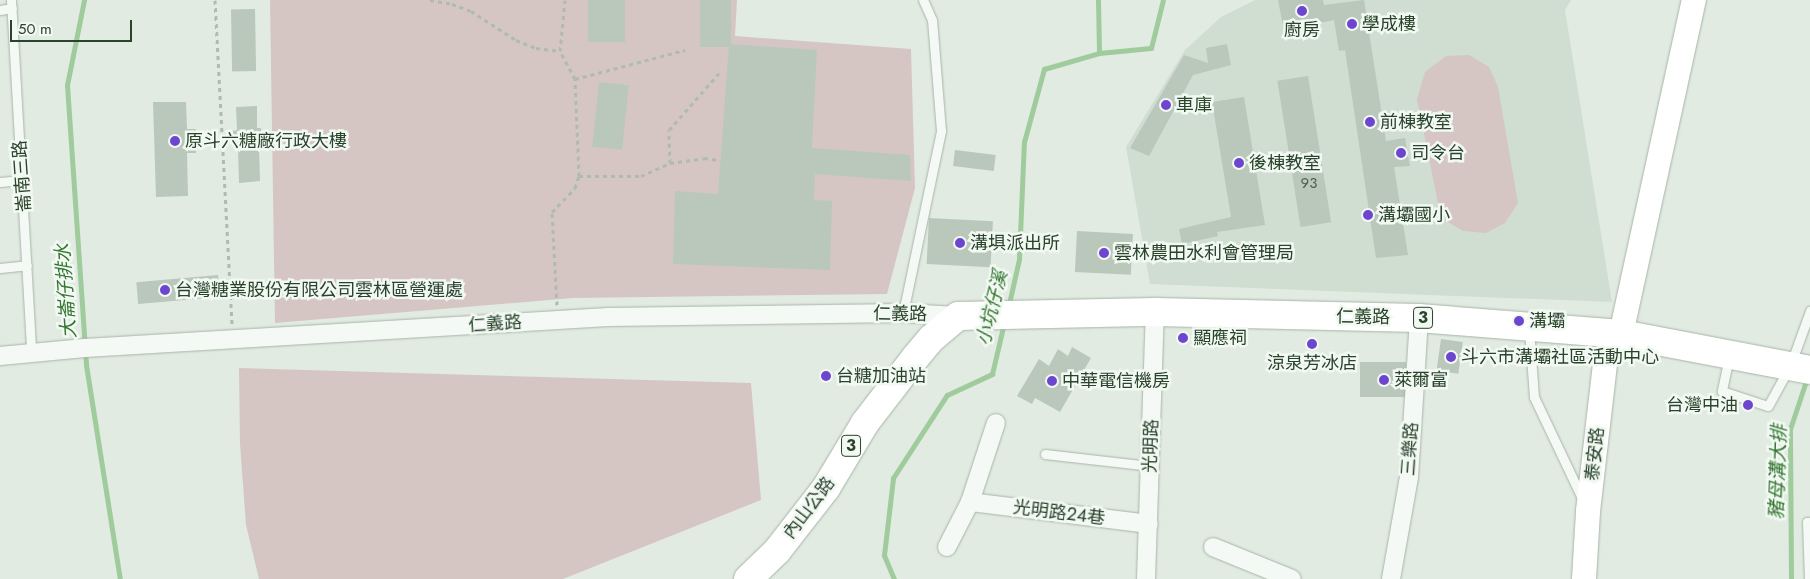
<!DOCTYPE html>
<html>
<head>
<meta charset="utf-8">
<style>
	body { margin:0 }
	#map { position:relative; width:1810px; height:579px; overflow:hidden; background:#e2ebe2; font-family:Jost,"Noto Sans TC",sans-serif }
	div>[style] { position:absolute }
	.built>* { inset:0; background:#d0ddd1 }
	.green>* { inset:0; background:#d5c6c3 }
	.stream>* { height:5px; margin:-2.5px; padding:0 2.5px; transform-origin:2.5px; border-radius:2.5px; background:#9fcb9d }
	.building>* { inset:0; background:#b9c8ba; transform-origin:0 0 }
	.path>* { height:3px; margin-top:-1.5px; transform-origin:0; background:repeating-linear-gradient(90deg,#b0bbb0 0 4px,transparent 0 8px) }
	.roads { filter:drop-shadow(0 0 1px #a7b5a7) drop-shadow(0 0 1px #a7b5a7) }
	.lane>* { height:9px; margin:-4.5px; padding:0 4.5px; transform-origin:4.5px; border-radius:4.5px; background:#f5f9f5 }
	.street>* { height:18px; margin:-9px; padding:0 9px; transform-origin:9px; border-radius:9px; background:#f5f9f5 }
	.secondary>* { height:24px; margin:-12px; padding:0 12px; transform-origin:12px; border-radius:12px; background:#fff }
	.primary>* { height:28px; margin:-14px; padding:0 14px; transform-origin:14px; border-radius:14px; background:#fff }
	.dots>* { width:14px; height:14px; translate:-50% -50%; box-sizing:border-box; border:2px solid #f2f8f2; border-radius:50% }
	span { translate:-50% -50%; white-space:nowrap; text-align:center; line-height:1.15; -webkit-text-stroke:5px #f2f8f2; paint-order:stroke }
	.number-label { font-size:15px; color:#4e644f }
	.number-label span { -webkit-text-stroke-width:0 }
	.shield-label span { padding:1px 4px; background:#f2f8f2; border:1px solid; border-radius:4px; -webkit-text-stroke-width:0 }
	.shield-label { font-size:16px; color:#2a432b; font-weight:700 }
	.poi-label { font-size:18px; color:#2a432b }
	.left { translate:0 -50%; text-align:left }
	.right { translate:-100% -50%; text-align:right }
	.street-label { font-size:18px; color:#2a432b }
	.water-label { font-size:19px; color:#347733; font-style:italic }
	.scale { position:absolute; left:10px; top:20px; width:122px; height:22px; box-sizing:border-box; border:2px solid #2a432b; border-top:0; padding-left:6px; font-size:15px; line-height:18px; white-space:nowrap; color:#2a432b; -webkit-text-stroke:4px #f2f8f2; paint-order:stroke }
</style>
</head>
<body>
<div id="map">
	<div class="built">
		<div style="clip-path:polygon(1255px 0,1571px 0,1565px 10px,1612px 302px,1150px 284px,1126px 147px,1185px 50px,1221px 17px)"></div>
	</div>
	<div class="green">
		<div style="clip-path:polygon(270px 0,737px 0,735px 36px,911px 49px,915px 188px,887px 294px,573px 298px,275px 323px)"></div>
		<div style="clip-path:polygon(1469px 55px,1489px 67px,1498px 87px,1518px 203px,1505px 223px,1486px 233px,1463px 231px,1441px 218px,1417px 99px,1425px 72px,1446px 56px)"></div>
		<div style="clip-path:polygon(239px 368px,751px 383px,761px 500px,563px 579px,259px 579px,246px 525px,240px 444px)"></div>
	</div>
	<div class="stream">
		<div style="left:84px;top:0;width:87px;rotate:101.3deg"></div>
		<div style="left:67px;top:85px;width:281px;rotate:86.1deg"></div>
		<div style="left:86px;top:365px;width:217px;rotate:81deg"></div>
		<div style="left:1098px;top:0;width:53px;rotate:88.9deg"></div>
		<div style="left:1008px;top:308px;width:50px;rotate:-77.3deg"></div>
		<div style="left:1019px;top:259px;width:117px;rotate:-87.6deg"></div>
		<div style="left:1024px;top:142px;width:76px;rotate:-74.7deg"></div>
		<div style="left:1044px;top:69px;width:57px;rotate:-16.2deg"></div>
		<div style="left:1099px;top:53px;width:52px;rotate:-5.5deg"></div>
		<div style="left:1151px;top:48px;width:49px;rotate:-76deg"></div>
		<div style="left:894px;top:579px;width:26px;rotate:-113deg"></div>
		<div style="left:884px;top:555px;width:78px;rotate:-83.3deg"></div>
		<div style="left:893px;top:478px;width:99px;rotate:-57deg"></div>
		<div style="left:947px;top:395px;width:50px;rotate:-25deg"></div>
		<div style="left:992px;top:374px;width:52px;rotate:-76.8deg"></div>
		<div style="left:1791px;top:579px;width:150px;rotate:-90.4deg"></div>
		<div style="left:1790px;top:429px;width:54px;rotate:-71.6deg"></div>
	</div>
	<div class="building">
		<div style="left:588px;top:0;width:37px;height:42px"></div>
		<div style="left:700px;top:0;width:31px;height:47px"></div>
		<div style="clip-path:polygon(1278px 0,1323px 0,1324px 5px,1364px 0,1386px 141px,1405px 138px,1410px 166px,1394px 167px,1408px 255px,1376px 258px,1345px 50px,1339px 51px,1334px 20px,1284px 31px)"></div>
		<div style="left:255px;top:9px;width:62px;height:24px;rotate:89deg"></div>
		<div style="clip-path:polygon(729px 44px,817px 50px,812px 148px,910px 155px,911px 181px,815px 174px,814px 200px,832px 201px,830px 270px,673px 264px,675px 191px,718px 194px)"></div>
		<div style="clip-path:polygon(1227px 44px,1231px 65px,1193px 75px,1149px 156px,1130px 148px,1184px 55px,1208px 63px,1206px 48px)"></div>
		<div style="left:1308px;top:76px;width:148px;height:31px;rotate:81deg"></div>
		<div style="left:599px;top:82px;width:30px;height:65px;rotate:6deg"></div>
		<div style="clip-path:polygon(1244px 97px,1265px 225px,1217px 232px,1218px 236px,1182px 244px,1179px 229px,1231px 217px,1212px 102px)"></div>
		<div style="clip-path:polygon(153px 102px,186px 102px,187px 129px,196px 129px,196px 153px,187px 153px,188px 196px,156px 197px)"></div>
		<div style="clip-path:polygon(257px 106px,257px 128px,261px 128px,261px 148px,259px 148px,260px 181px,239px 183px,238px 149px,234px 149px,233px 131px,237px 130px,236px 107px)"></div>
		<div style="left:955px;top:150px;width:41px;height:16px;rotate:7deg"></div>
		<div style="left:929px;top:218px;width:64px;height:46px;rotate:3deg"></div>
		<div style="left:1077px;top:231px;width:56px;height:41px;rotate:3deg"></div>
		<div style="left:218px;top:275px;width:22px;height:82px;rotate:85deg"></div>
		<div style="left:1441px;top:339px;width:22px;height:32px;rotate:8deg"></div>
		<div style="clip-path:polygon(1072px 347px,1091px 358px,1060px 412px,1035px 398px,1032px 404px,1017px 396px,1039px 359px,1049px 366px,1058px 349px,1068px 356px)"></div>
		<div style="left:1360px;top:362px;width:46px;height:35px"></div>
	</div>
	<div class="path">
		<div style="left:215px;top:0;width:325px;rotate:87deg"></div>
		<div style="left:430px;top:0;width:22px;rotate:10deg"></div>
		<div style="left:452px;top:4px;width:20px;rotate:20deg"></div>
		<div style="left:471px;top:11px;width:54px;rotate:32.8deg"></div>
		<div style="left:516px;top:40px;width:22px;rotate:22deg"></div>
		<div style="left:536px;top:48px;width:24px;rotate:7deg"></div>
		<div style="left:560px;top:51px;width:51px;rotate:-84.4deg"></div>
		<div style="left:575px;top:79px;width:114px;rotate:-14.8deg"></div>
		<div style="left:670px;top:163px;width:33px;rotate:-92deg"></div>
		<div style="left:669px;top:130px;width:76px;rotate:-48.7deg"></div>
		<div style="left:579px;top:176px;width:62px"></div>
		<div style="left:641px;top:176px;width:32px;rotate:-24deg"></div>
		<div style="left:670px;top:163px;width:34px;rotate:-8deg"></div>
		<div style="left:704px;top:158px;width:14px;rotate:8deg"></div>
		<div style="left:557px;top:305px;width:93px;rotate:-93.1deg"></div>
		<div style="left:552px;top:212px;width:33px;rotate:-46deg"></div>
		<div style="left:575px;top:188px;width:13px;rotate:-72deg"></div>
		<div style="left:579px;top:176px;width:97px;rotate:-92.4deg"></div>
		<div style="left:575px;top:79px;width:32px;rotate:-118deg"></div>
	</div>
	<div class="roads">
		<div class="lane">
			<div style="left:11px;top:0;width:353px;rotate:86.7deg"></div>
			<div style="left:0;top:10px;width:12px;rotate:-9deg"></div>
			<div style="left:0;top:182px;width:22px;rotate:-5deg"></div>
			<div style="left:0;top:268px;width:27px;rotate:-6deg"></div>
			<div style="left:903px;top:313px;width:186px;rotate:-78.2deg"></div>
			<div style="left:941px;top:131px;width:111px;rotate:-94.6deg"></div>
			<div style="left:932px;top:20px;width:22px;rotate:-114deg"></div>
			<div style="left:1529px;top:329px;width:68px;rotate:85.8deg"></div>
			<div style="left:1534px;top:397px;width:114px;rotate:64.6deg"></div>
			<div style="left:1729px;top:357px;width:35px;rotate:102deg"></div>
			<div style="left:1722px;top:391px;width:48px;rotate:18.1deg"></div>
			<div style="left:1768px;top:406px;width:46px;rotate:-61.2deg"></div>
			<div style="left:1790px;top:366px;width:59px;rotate:-70deg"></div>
			<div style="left:1045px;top:454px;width:107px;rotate:6.5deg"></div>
			<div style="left:1809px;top:579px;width:57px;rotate:-92deg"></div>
			<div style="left:1807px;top:522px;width:3px"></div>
		</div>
		<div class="street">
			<div style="left:0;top:356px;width:85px;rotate:-5.4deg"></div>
			<div style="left:85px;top:348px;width:524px;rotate:-3.39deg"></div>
			<div style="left:608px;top:317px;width:295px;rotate:-0.8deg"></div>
			<div style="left:903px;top:313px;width:55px;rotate:3.1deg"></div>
			<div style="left:970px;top:502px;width:83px;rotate:-71.8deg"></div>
			<div style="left:947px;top:547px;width:51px;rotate:-62.9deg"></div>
			<div style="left:970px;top:502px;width:180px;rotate:7deg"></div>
			<div style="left:1213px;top:547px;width:85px;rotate:22.1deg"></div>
			<div style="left:1146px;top:579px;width:267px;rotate:-88.1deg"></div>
			<div style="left:1391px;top:579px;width:104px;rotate:-80deg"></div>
			<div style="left:1409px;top:477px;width:159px;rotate:-86.4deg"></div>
		</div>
		<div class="secondary">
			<div style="left:1584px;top:579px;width:68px;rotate:-86.6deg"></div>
			<div style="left:1588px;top:511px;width:157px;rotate:-83.4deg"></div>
			<div style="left:1606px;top:355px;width:26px;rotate:-54deg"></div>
			<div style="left:1621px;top:334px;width:342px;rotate:-77.7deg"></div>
		</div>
		<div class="primary">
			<div style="left:748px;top:579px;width:40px;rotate:-44deg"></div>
			<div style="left:777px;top:551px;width:80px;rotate:-52.1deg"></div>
			<div style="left:826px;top:488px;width:76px;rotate:-59deg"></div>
			<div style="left:865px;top:423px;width:82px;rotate:-52.4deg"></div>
			<div style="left:915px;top:358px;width:26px;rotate:-50deg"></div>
			<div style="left:932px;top:338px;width:34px;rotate:-40deg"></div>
			<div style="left:958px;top:316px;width:197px;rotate:-1.2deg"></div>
			<div style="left:1155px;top:312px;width:264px;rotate:1.3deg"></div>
			<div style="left:1419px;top:318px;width:203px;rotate:4.5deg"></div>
			<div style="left:1621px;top:334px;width:192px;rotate:10.8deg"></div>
		</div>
	</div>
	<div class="dots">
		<div style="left:1302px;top:11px;background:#6d46d0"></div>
		<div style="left:1352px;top:24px;background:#6d46d0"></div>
		<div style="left:1166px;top:105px;background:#6d46d0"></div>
		<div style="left:1370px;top:122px;background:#6d46d0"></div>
		<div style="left:175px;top:141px;background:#6d46d0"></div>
		<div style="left:1401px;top:153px;background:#6d46d0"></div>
		<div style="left:1239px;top:163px;background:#6d46d0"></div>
		<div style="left:1368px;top:215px;background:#6d46d0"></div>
		<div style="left:960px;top:243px;background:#6d46d0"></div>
		<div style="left:1104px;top:253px;background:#6d46d0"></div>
		<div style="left:165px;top:290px;background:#6d46d0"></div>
		<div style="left:1519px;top:321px;background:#6d46d0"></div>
		<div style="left:1183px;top:338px;background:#6d46d0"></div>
		<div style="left:1312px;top:344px;background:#6d46d0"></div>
		<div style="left:1451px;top:357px;background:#6d46d0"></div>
		<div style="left:826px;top:376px;background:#6d46d0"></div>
		<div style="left:1384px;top:380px;background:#6d46d0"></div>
		<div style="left:1052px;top:381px;background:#6d46d0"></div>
		<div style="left:1748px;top:405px;background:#6d46d0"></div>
	</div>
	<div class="number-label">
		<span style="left:1309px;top:184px">93</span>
	</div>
	<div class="shield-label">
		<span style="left:1423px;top:318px">3</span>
		<span style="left:851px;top:446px">3</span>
	</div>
	<div class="poi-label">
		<span class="left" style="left:1362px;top:24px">學成樓</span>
		<span style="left:1302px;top:30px">廚房</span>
		<span class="left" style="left:1176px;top:105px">車庫</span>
		<span class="left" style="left:1380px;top:122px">前棟教室</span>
		<span class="left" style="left:185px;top:141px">原斗六糖廠行政大樓</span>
		<span class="left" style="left:1411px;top:153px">司令台</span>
		<span class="left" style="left:1249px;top:163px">後棟教室</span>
		<span class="left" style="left:1378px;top:215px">溝壩國小</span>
		<span class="left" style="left:970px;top:243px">溝埧派出所</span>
		<span class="left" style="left:1114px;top:253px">雲林農田水利會管理局</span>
		<span class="left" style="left:175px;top:290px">台灣糖業股份有限公司雲林區營運處</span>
		<span class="left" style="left:1529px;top:321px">溝壩</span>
		<span class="left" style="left:1193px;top:338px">顯應祠</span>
		<span class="left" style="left:1461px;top:357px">斗六市溝壩社區活動中心</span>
		<span style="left:1312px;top:363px">涼泉芳冰店</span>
		<span class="left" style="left:836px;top:376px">台糖加油站</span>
		<span class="left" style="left:1394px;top:380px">萊爾富</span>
		<span class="left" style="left:1062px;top:381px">中華電信機房</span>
		<span class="right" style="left:1738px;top:405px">台灣中油</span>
	</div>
	<div class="street-label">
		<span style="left:22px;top:176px;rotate:-94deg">崙南三路</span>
		<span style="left:900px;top:314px;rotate:1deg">仁義路</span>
		<span style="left:1363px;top:317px;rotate:1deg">仁義路</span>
		<span style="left:495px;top:324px;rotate:-4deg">仁義路</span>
		<span style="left:1151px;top:446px;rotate:-88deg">光明路</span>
		<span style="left:1410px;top:449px;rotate:-86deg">三樂路</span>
		<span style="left:1595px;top:454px;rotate:-84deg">泰安路</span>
		<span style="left:809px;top:508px;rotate:-53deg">內山公路</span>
		<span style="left:1059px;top:513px;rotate:7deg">光明路24巷</span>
	</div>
	<div class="water-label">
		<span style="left:66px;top:291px;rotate:-94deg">大崙仔排水</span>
		<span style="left:992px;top:308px;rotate:-76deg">小坑仔溪</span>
		<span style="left:1778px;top:472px;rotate:-88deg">豬母溝大排</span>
	</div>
	<div class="scale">50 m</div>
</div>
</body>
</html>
